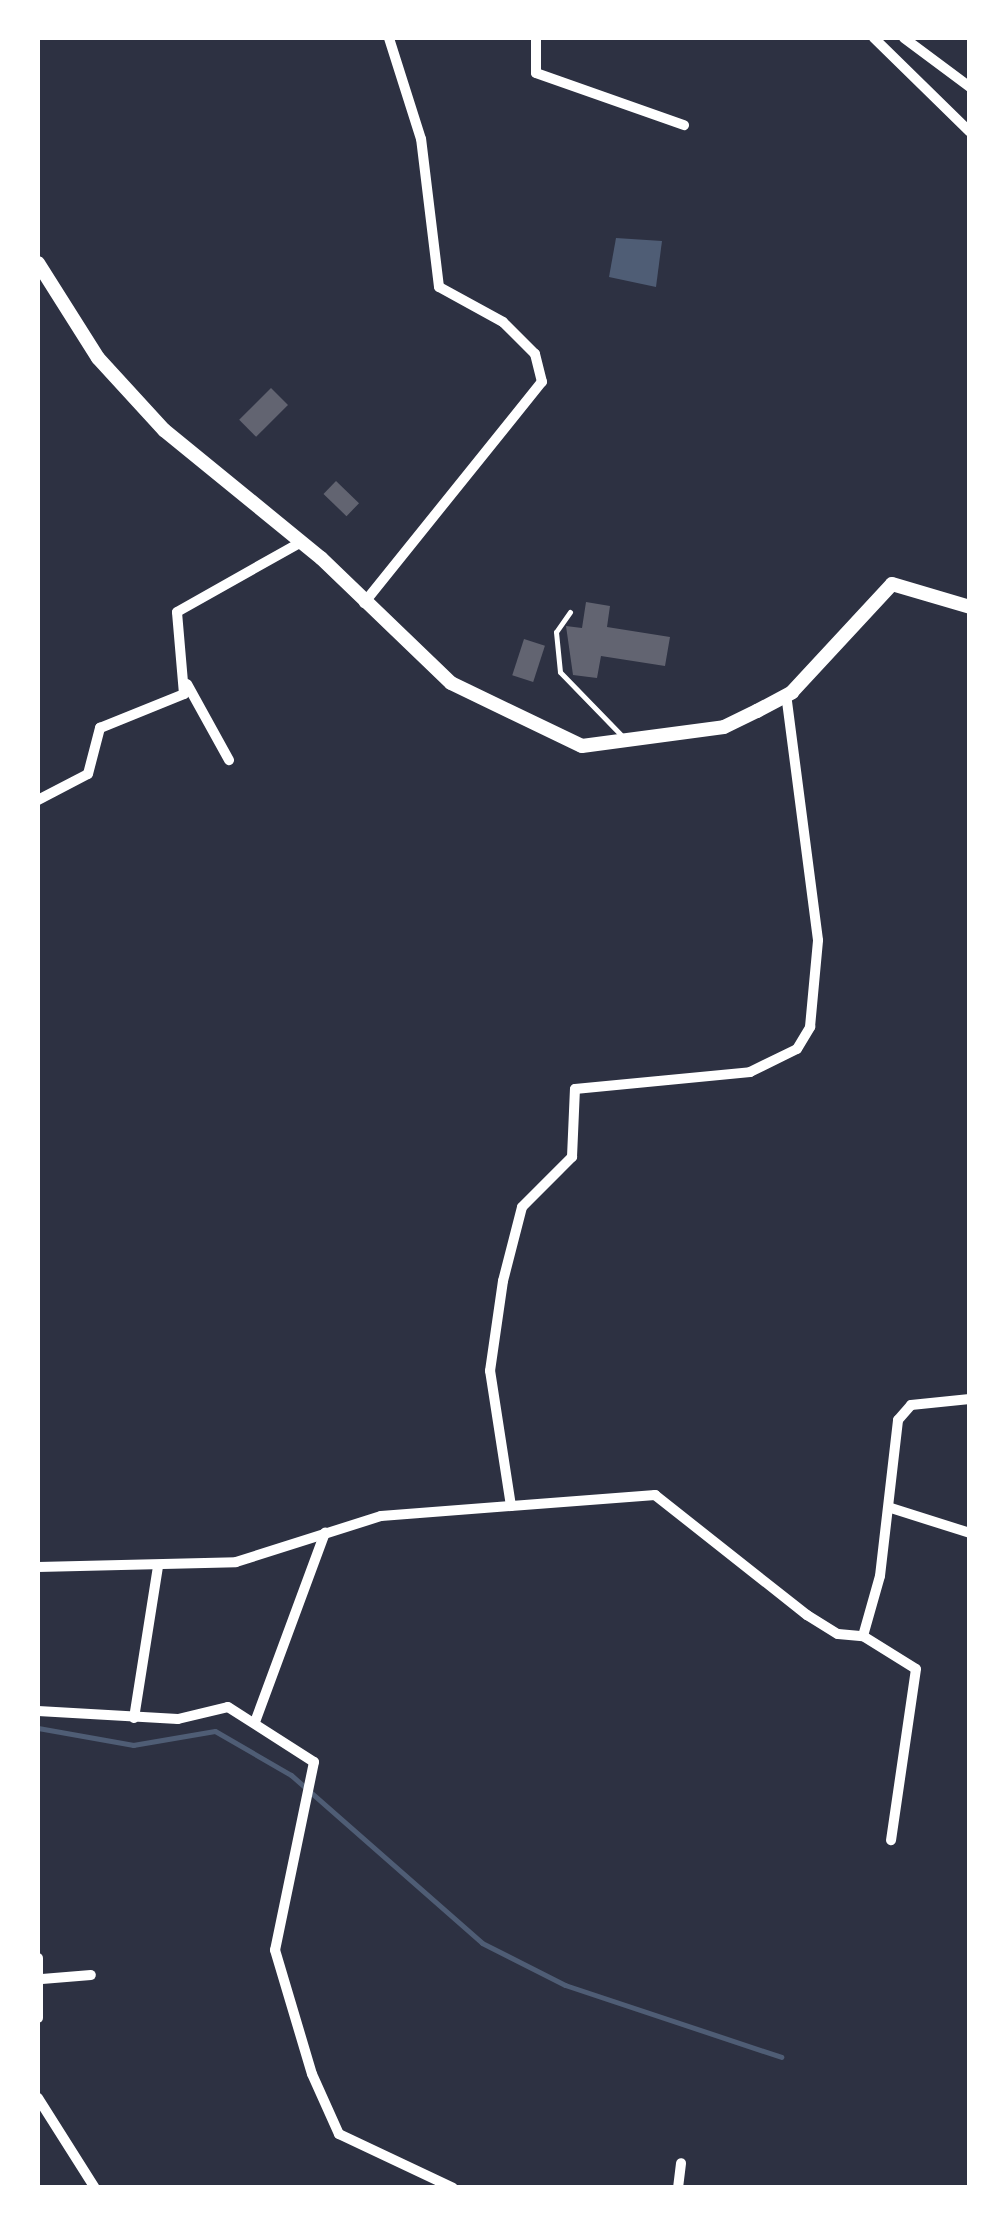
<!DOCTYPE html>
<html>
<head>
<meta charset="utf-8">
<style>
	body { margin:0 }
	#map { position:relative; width:1007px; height:2225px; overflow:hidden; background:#2d3142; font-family:Lato,sans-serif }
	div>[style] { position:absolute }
	.water>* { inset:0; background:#4f5d75 }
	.stream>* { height:5px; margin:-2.5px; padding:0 2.5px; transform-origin:2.5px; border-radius:2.5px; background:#4f5d75 }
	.building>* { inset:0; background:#626471; transform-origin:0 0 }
	.service>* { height:5px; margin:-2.5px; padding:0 2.5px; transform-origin:2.5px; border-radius:2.5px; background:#fff }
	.minor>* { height:10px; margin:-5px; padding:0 5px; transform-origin:5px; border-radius:5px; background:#fff }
	.secondary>* { height:14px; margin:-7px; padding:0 7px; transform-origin:7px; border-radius:7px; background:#fff }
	span { translate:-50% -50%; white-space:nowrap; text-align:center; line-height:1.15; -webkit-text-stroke:8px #fff; paint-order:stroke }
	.frame { position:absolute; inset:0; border:40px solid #fff; pointer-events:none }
</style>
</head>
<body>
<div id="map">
	<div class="water">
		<div style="clip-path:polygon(616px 238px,662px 241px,656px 287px,609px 277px)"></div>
	</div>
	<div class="stream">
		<div style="left:38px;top:1728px;width:97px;rotate:10.1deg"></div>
		<div style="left:133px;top:1745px;width:83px;rotate:-9.7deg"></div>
		<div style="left:215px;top:1731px;width:88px;rotate:30.1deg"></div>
		<div style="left:291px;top:1775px;width:254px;rotate:41.3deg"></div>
		<div style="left:482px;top:1943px;width:93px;rotate:26.8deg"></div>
		<div style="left:565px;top:1985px;width:228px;rotate:18.4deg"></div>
	</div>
	<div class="building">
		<div style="left:271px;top:388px;width:24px;height:45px;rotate:45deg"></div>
		<div style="left:336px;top:481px;width:32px;height:18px;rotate:44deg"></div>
		<div style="clip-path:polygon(586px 602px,610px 606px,607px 627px,670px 637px,665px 666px,601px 656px,597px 678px,573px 675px,566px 626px,582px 628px)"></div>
		<div style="left:524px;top:639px;width:22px;height:38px;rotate:18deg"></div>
	</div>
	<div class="service">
		<div style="left:570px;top:612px;width:24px;rotate:125deg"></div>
		<div style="left:556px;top:632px;width:40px;rotate:84.3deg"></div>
		<div style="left:560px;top:672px;width:91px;rotate:45.9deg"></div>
	</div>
	<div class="minor">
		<div style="left:536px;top:38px;width:35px;rotate:90deg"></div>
		<div style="left:536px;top:73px;width:157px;rotate:19.4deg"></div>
		<div style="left:874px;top:38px;width:134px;rotate:44.4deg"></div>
		<div style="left:904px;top:38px;width:82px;rotate:36.6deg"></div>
		<div style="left:364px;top:603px;width:284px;rotate:-51.2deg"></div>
		<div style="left:542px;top:382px;width:29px;rotate:-104deg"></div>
		<div style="left:535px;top:354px;width:45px;rotate:-135deg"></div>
		<div style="left:503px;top:322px;width:73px;rotate:-151.3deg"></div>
		<div style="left:439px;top:287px;width:149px;rotate:-96.9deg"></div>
		<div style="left:421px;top:139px;width:106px;rotate:-107.6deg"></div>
		<div style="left:187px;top:684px;width:87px;rotate:61.1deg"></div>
		<div style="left:38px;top:800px;width:56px;rotate:-27.5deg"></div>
		<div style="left:88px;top:774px;width:48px;rotate:-75.4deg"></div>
		<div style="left:100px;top:728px;width:91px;rotate:-22deg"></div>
		<div style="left:184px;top:694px;width:82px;rotate:-94.9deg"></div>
		<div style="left:177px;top:612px;width:142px;rotate:-29.4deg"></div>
		<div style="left:511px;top:1506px;width:137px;rotate:-98.8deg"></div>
		<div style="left:490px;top:1371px;width:91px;rotate:-81.8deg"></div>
		<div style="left:503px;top:1281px;width:76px;rotate:-75.6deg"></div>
		<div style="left:522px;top:1207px;width:71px;rotate:-45deg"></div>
		<div style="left:572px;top:1157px;width:68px;rotate:-87.5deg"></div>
		<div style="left:575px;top:1089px;width:176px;rotate:-5.5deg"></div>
		<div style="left:750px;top:1072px;width:52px;rotate:-26.1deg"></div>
		<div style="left:797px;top:1049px;width:26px;rotate:-59deg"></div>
		<div style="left:810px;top:1027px;width:87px;rotate:-84.7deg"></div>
		<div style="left:818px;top:940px;width:247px;rotate:-97.4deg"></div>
		<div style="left:891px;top:1508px;width:83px;rotate:17.6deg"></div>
		<div style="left:38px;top:1567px;width:198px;rotate:-1.4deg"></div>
		<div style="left:236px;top:1562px;width:152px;rotate:-17.6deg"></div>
		<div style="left:381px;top:1516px;width:275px;rotate:-4.4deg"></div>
		<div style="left:655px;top:1495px;width:194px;rotate:38.3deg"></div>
		<div style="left:807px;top:1615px;width:36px;rotate:32deg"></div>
		<div style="left:838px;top:1634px;width:25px;rotate:5deg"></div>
		<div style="left:863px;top:1636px;width:62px;rotate:-74.2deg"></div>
		<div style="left:880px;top:1576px;width:157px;rotate:-83.4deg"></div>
		<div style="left:898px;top:1420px;width:20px;rotate:-49deg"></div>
		<div style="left:911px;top:1405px;width:59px;rotate:-5.8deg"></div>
		<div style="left:863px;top:1636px;width:62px;rotate:31.9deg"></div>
		<div style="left:916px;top:1669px;width:173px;rotate:98.3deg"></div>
		<div style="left:38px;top:1711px;width:140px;rotate:3.3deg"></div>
		<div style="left:178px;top:1719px;width:51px;rotate:-13.5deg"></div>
		<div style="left:228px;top:1707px;width:102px;rotate:32.6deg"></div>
		<div style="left:314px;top:1762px;width:192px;rotate:101.7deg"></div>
		<div style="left:275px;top:1950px;width:129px;rotate:73.4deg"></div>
		<div style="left:312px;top:2074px;width:66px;rotate:65.8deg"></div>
		<div style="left:339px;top:2134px;width:126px;rotate:25.3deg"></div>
		<div style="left:134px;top:1718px;width:154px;rotate:-81deg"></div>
		<div style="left:255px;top:1722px;width:202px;rotate:-69.7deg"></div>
		<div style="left:38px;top:1958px;width:60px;rotate:90deg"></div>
		<div style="left:42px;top:1979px;width:49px;rotate:-4.7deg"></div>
		<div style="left:38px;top:2098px;width:107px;rotate:57.7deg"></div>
		<div style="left:678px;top:2188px;width:25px;rotate:-83deg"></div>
	</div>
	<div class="secondary">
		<div style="left:38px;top:263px;width:112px;rotate:57.7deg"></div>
		<div style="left:98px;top:358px;width:98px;rotate:47.5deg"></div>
		<div style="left:164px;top:430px;width:203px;rotate:39.2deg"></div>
		<div style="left:321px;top:558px;width:180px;rotate:43.9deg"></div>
		<div style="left:451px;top:683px;width:145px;rotate:25.7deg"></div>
		<div style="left:582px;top:746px;width:143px;rotate:-7.6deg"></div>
		<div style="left:724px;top:727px;width:37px;rotate:-26deg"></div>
		<div style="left:757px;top:711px;width:40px;rotate:-28deg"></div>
		<div style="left:792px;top:692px;width:147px;rotate:-47.2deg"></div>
		<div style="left:892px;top:584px;width:81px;rotate:16.4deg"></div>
	</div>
	<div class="frame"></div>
</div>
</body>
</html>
